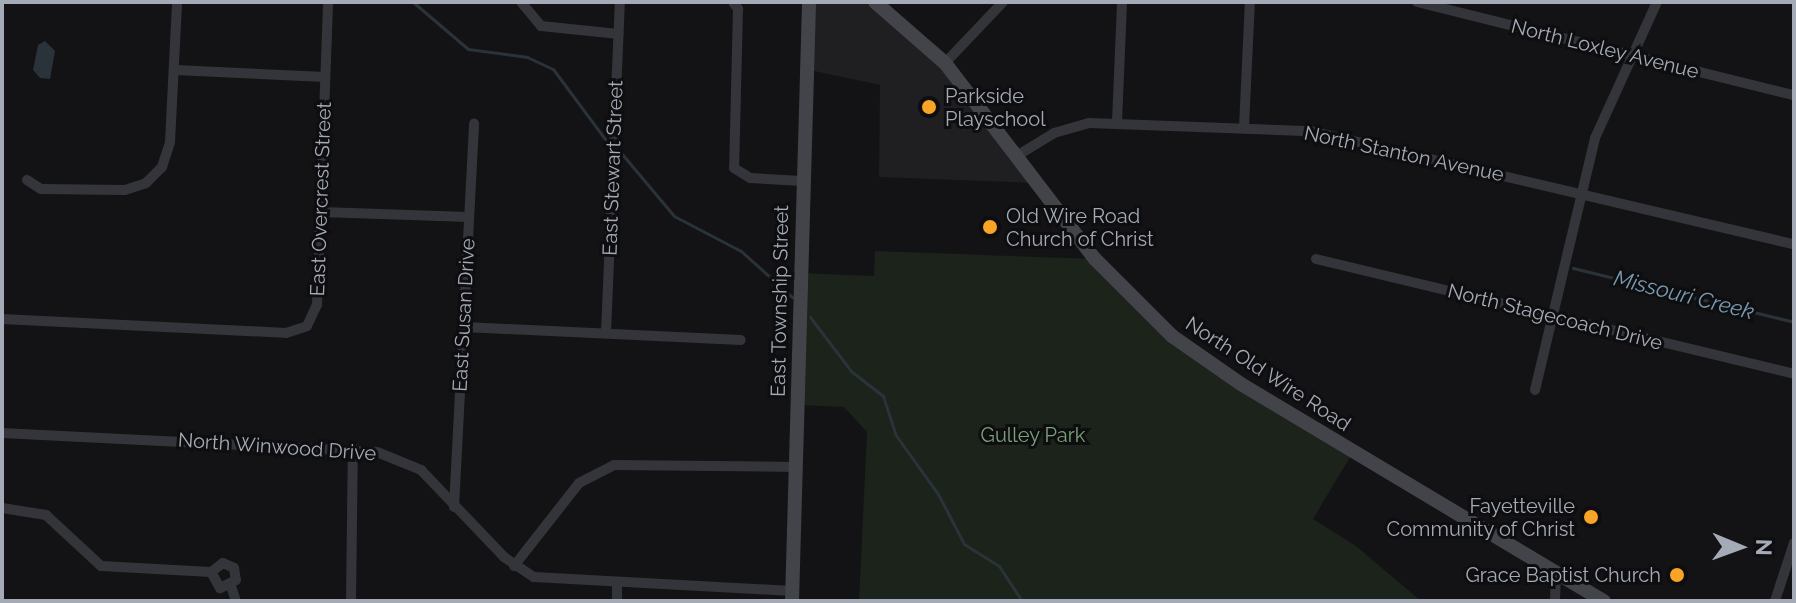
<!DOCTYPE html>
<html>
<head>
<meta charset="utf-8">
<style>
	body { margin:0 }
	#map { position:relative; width:1796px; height:603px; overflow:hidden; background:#131315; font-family:Raleway,sans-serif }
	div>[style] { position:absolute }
	.built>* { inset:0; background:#1f1f22 }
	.green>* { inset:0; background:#1b231b }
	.water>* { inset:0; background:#293339 }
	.stream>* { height:3px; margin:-1.5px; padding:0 1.5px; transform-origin:1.5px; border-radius:1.5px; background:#293339 }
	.street>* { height:10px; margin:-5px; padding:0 5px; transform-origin:5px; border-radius:5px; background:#34353a }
	.secondary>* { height:14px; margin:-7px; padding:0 7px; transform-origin:7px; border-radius:7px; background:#42444a }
	.dots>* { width:22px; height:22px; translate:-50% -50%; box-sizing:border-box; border:4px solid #0e0e10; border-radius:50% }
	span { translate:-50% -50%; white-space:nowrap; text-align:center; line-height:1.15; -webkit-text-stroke:6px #0e0e10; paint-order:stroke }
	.street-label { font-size:20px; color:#a4aab6 }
	.poi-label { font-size:20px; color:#a4aab6 }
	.left { translate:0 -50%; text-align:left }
	.right { translate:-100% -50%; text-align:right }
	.park-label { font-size:20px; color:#7aa17a }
	.water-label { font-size:22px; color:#799bb2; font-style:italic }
	.frame { position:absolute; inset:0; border:4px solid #a4aab6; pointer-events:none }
	.north { position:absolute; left:1700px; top:507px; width:80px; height:80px; -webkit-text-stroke:6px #0e0e10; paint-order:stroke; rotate:91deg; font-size:22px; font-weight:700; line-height:32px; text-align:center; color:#a4aab6 }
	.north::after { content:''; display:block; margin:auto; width:28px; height:36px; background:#a4aab6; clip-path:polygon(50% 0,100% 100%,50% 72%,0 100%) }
</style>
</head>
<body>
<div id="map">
	<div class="built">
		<div style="clip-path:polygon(809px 2px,875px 2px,945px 63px,1036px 183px,879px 177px,880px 85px,805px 69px)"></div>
	</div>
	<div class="green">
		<div style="clip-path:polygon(875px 251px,1095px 259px,1147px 313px,1353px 452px,1313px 519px,1356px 546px,1421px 601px,859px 601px,867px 432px,844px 407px,799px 405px,799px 273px,874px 276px)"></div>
	</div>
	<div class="water">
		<div style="clip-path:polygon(45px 41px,55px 51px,50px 79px,40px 78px,33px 70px,38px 45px)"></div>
	</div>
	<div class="stream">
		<div style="left:413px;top:2px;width:72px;rotate:40.5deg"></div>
		<div style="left:468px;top:49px;width:60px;rotate:7.7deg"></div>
		<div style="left:527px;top:57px;width:29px;rotate:25deg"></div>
		<div style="left:553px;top:69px;width:92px;rotate:53.4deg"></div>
		<div style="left:622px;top:154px;width:81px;rotate:50deg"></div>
		<div style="left:674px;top:216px;width:76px;rotate:27.6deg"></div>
		<div style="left:741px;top:251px;width:69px;rotate:42deg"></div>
		<div style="left:1573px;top:268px;width:228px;rotate:13.7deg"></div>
		<div style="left:810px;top:317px;width:68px;rotate:52.8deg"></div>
		<div style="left:851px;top:371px;width:41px;rotate:38deg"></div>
		<div style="left:883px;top:396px;width:40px;rotate:72deg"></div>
		<div style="left:895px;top:434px;width:74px;rotate:54.4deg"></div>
		<div style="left:938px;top:494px;width:56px;rotate:62.5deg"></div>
		<div style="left:964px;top:544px;width:41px;rotate:32.2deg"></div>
		<div style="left:999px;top:566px;width:42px;rotate:56.7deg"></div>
	</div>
	<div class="street">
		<div style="left:521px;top:2px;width:31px;rotate:50deg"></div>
		<div style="left:541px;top:26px;width:78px;rotate:5.9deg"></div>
		<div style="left:733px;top:2px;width:9px;rotate:54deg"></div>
		<div style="left:738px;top:9px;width:159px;rotate:91.4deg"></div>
		<div style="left:734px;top:168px;width:19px;rotate:32deg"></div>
		<div style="left:750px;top:178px;width:52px;rotate:3.3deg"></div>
		<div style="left:1417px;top:2px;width:388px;rotate:13.9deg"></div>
		<div style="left:945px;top:63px;width:84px;rotate:-46.4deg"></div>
		<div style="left:175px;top:70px;width:150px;rotate:2.7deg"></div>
		<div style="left:1117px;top:122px;width:120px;rotate:-87.6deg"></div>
		<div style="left:1244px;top:127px;width:125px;rotate:-87.3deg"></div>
		<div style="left:1015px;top:157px;width:46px;rotate:-31.6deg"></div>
		<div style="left:1054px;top:133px;width:36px;rotate:-16deg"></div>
		<div style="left:1089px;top:123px;width:222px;rotate:2.1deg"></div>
		<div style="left:1311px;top:131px;width:496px;rotate:13.2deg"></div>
		<div style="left:27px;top:180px;width:17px;rotate:33deg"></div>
		<div style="left:41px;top:189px;width:84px;rotate:0.7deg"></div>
		<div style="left:125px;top:190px;width:22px;rotate:-18deg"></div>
		<div style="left:146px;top:183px;width:23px;rotate:-45deg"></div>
		<div style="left:162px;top:167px;width:26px;rotate:-72deg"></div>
		<div style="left:170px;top:142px;width:140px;rotate:-87.1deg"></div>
		<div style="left:321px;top:212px;width:148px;rotate:1.9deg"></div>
		<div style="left:1316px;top:259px;width:492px;rotate:13.5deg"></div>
		<div style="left:2px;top:319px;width:284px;rotate:2.8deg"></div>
		<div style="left:286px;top:333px;width:22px;rotate:-18deg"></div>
		<div style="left:307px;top:326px;width:23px;rotate:-65deg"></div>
		<div style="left:317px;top:305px;width:303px;rotate:-87.9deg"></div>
		<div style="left:464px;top:327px;width:277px;rotate:2.7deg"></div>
		<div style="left:606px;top:333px;width:331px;rotate:-87.6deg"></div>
		<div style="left:1535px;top:390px;width:259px;rotate:-76.6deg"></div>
		<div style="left:1595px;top:138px;width:149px;rotate:-65.5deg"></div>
		<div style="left:2px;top:433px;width:375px;rotate:2.9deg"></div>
		<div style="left:377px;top:452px;width:48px;rotate:22.2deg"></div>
		<div style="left:421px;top:470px;width:120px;rotate:46.3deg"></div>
		<div style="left:504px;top:557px;width:36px;rotate:34deg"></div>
		<div style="left:534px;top:577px;width:258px;rotate:3.1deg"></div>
		<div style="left:454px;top:507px;width:384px;rotate:-87deg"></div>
		<div style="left:2px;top:508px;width:45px;rotate:9deg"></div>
		<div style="left:46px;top:515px;width:75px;rotate:42.8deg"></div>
		<div style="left:101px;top:566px;width:110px;rotate:3.1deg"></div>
		<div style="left:211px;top:572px;width:15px;rotate:-37deg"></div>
		<div style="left:223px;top:563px;width:12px;rotate:24deg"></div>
		<div style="left:234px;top:568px;width:12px;rotate:81deg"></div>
		<div style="left:236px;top:580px;width:18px;rotate:153deg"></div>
		<div style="left:220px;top:588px;width:18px;rotate:-119deg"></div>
		<div style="left:514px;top:566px;width:105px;rotate:-51.9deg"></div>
		<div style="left:579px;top:483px;width:39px;rotate:-27deg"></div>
		<div style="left:614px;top:465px;width:183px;rotate:0.6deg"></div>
		<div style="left:231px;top:586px;width:16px;rotate:72deg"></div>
		<div style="left:351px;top:601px;width:153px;rotate:-89.3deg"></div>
		<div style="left:617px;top:601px;width:17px;rotate:-90deg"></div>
		<div style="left:1555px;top:601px;width:30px;rotate:-88deg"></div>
		<div style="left:1775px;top:601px;width:61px;rotate:-71.9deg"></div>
	</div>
	<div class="secondary">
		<div style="left:875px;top:2px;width:93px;rotate:41.1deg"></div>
		<div style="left:945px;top:63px;width:247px;rotate:52.6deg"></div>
		<div style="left:1095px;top:259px;width:109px;rotate:45deg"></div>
		<div style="left:1172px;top:336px;width:84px;rotate:34.8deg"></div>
		<div style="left:1241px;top:384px;width:423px;rotate:30.9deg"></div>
		<div style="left:792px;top:601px;width:599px;rotate:-88.37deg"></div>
	</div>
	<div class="dots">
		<div style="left:929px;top:107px;background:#f8a527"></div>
		<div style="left:990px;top:227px;background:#f8a527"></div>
		<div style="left:1591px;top:517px;background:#f8a527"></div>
		<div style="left:1677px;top:575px;background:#f8a527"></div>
	</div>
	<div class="street-label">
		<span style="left:1605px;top:49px;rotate:14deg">North Loxley Avenue</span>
		<span style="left:1404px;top:154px;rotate:12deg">North Stanton Avenue</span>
		<span style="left:613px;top:168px;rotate:-88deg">East Stewart Street</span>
		<span style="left:321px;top:199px;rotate:-88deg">East Overcrest Street</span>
		<span style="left:780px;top:301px;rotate:-89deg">East Township Street</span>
		<span style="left:464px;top:315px;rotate:-87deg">East Susan Drive</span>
		<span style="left:1555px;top:317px;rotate:14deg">North Stagecoach Drive</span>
		<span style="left:1268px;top:374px;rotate:33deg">North Old Wire Road</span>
		<span style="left:277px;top:447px;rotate:4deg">North Winwood Drive</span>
	</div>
	<div class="poi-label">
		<span class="left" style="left:945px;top:108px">Parkside<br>Playschool</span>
		<span class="left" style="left:1006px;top:228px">Old Wire Road<br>Church of Christ</span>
		<span class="right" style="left:1575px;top:518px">Fayetteville<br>Community of Christ</span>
		<span class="right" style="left:1661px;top:575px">Grace Baptist Church</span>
	</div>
	<div class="park-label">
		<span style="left:1033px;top:435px">Gulley Park</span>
	</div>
	<div class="water-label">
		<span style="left:1684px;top:295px;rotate:14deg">Missouri Creek</span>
	</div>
	<div class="frame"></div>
	<div class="north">N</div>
</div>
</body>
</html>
